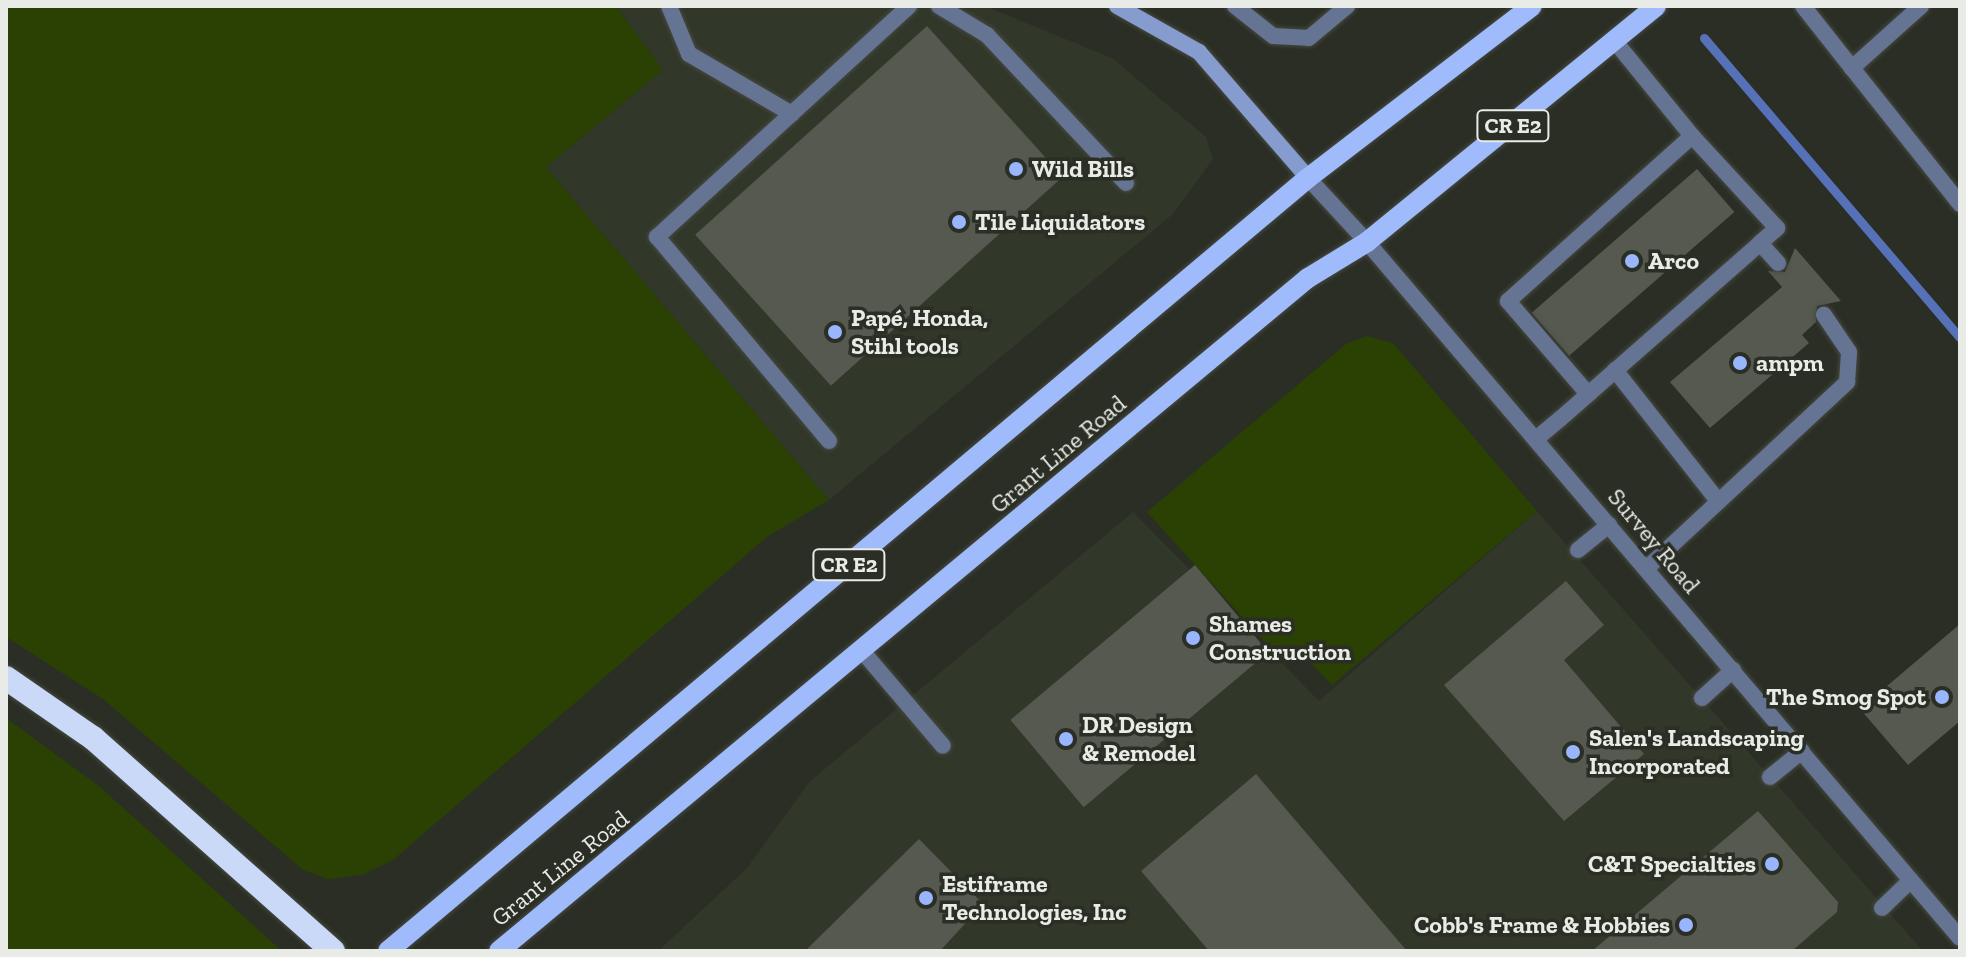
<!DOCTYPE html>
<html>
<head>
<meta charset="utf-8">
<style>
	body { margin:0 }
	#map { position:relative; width:1966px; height:957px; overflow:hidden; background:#2a2e25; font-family:"Zilla Slab",serif }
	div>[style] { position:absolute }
	.built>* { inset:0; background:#313729 }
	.green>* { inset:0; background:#2a4103 }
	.stream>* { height:9px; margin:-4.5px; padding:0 4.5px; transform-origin:4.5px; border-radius:4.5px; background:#5671b8 }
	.building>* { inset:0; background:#555950; transform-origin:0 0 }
	.roads { filter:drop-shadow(0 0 2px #454940) drop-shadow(0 0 2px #454940) }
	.lane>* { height:16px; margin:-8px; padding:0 8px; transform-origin:8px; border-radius:8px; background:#667493 }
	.street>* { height:16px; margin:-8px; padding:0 8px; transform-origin:8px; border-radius:8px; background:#667493 }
	.secondary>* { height:16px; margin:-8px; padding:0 8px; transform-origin:8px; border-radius:8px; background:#879cce }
	.primary>* { height:20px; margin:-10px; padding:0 10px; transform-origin:10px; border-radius:10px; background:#a0bbfc }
	.highway>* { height:24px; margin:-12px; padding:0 12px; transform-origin:12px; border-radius:12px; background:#cbd9f8 }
	.dots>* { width:22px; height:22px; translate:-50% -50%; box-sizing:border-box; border:4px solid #2a2e25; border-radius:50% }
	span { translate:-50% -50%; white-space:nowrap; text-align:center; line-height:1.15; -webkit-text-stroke:7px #2a2e25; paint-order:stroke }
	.shield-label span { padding:2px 6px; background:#2a2e25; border:2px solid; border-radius:6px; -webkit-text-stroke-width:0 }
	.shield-label { font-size:22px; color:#e9ece6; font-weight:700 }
	.poi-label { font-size:24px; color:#e9ece6; font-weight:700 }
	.left { translate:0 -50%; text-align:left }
	.right { translate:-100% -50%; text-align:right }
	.street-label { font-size:24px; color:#e9ece6 }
	.frame { position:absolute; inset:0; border:8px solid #e9ece6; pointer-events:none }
</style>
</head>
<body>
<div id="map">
	<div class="built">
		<div style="clip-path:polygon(616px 6px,985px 6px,1112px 58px,1206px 137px,1213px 159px,1173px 214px,829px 500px,546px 167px,663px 70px)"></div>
		<div style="clip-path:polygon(1537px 511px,1923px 951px,658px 951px,747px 868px,809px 782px,1133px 512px,1319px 701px)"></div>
	</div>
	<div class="green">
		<div style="clip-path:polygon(6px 6px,616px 6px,663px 70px,546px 167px,829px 500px,767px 537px,393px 860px,362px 875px,328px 879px,303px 870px,103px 699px,6px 637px)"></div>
		<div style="clip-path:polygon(1366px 336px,1393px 343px,1537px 511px,1332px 685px,1303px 655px,1285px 664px,1147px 512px,1346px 344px)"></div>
		<div style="clip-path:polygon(6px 718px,99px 786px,282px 951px,6px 951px)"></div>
	</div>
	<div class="stream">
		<div style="left:1704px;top:38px;width:394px;rotate:49.5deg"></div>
	</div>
	<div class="building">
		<div style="left:927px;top:26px;width:203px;height:312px;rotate:48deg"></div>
		<div style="left:1697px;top:169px;width:57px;height:219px;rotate:49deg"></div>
		<div style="clip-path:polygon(1795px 248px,1841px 301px,1817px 306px,1816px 322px,1802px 335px,1809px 343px,1710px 428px,1670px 382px,1782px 287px,1768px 271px,1785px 272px)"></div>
		<div style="left:1195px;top:565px;width:114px;height:241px;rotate:50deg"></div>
		<div style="clip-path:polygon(1566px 581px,1604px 625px,1564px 660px,1644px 754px,1564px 821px,1444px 685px)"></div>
		<div style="clip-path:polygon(1960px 624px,1960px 721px,1908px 765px,1860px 709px)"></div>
		<div style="clip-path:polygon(1256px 774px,1407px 951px,1209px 951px,1141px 871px)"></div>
		<div style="clip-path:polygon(1758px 811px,1838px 902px,1837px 912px,1792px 951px,1592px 951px)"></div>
		<div style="clip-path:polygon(919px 839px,983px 904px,940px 951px,805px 951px)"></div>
	</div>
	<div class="roads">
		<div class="lane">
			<div style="left:669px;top:6px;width:52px;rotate:67.4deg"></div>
			<div style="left:689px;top:54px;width:119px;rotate:30.2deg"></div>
			<div style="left:939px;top:6px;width:56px;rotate:31.1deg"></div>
			<div style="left:987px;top:35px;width:203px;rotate:46.8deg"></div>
			<div style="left:1235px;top:6px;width:48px;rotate:38.3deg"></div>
			<div style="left:1273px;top:36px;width:36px;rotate:3deg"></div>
			<div style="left:1309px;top:38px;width:50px;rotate:-40.1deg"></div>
			<div style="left:1803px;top:6px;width:79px;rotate:51.7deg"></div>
			<div style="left:1921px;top:6px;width:93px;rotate:138.1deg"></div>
			<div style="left:1852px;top:68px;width:174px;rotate:51.5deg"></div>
			<div style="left:1617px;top:44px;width:119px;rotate:50.8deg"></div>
			<div style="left:1308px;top:178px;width:87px;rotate:47.3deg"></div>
			<div style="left:1760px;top:243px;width:27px;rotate:48deg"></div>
			<div style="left:1615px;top:370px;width:167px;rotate:51.8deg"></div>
			<div style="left:1536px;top:439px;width:31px;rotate:-40deg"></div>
			<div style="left:1560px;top:419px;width:266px;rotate:-41.3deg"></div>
			<div style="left:1760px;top:243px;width:23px;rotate:-41deg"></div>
			<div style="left:1777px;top:228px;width:125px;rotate:-132.7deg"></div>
			<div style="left:1692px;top:136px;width:247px;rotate:138.1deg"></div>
			<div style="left:1508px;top:301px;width:123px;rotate:49.3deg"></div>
			<div style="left:829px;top:441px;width:267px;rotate:-130.1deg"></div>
			<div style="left:657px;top:237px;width:342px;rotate:-42.5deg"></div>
			<div style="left:1578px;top:550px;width:40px;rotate:-39deg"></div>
			<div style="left:1646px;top:569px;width:275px;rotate:-42.9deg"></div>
			<div style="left:1847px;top:382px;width:30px;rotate:-86deg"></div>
			<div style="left:1849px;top:352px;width:45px;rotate:-124deg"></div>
			<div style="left:863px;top:652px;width:123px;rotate:49.6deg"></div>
			<div style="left:1702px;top:698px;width:42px;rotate:-42.1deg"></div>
			<div style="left:1770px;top:777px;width:41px;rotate:-39.1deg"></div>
			<div style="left:1882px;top:908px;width:40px;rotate:-44deg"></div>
		</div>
		<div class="street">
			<div style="left:1367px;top:242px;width:914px;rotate:49.57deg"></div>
		</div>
		<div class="secondary">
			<div style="left:1117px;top:6px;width:94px;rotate:29.3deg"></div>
			<div style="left:1199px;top:52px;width:167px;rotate:49.1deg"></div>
		</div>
		<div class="primary">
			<div style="left:388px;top:951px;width:1202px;rotate:-40.04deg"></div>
			<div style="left:1308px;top:178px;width:282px;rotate:-37.5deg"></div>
			<div style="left:499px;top:951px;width:1052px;rotate:-39.76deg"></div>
			<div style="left:1308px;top:278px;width:69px;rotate:-31.4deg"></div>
			<div style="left:1367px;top:242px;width:373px;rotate:-39.2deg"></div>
		</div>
		<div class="highway">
			<div style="left:6px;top:678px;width:106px;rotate:34.6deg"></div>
			<div style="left:93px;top:738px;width:321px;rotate:41.6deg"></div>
		</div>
	</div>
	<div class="dots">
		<div style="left:1016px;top:169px;background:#98b5fd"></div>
		<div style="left:959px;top:222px;background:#98b5fd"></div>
		<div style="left:1632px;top:261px;background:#98b5fd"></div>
		<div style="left:835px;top:332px;background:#98b5fd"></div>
		<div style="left:1740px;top:363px;background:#98b5fd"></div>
		<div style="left:1193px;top:638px;background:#98b5fd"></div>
		<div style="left:1942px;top:697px;background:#98b5fd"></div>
		<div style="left:1066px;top:739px;background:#98b5fd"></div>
		<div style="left:1573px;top:752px;background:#98b5fd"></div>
		<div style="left:1772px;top:864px;background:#98b5fd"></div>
		<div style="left:926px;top:898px;background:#98b5fd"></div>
		<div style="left:1686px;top:925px;background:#98b5fd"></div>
	</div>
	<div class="shield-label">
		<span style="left:1513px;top:126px">CR E2</span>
		<span style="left:849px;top:565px">CR E2</span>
	</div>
	<div class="poi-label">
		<span class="left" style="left:1032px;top:169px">Wild Bills</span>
		<span class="left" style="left:975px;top:222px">Tile Liquidators</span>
		<span class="left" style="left:1648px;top:261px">Arco</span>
		<span class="left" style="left:851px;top:332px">Papé, Honda,<br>Stihl tools</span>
		<span class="left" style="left:1756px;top:363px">ampm</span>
		<span class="left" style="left:1209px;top:638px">Shames<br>Construction</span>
		<span class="right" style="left:1926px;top:697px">The Smog Spot</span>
		<span class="left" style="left:1082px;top:739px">DR Design<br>&amp; Remodel</span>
		<span class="left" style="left:1589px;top:752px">Salen's Landscaping<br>Incorporated</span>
		<span class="right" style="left:1756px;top:864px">C&amp;T Specialties</span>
		<span class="left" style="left:942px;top:898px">Estiframe<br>Technologies, Inc</span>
		<span class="right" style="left:1670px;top:925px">Cobb's Frame &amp; Hobbies</span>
	</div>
	<div class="street-label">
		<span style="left:1058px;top:454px;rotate:-40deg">Grant Line Road</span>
		<span style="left:1654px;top:541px;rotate:50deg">Survey Road</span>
		<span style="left:560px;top:868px;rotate:-39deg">Grant Line Road</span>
	</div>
	<div class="frame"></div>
</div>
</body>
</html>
